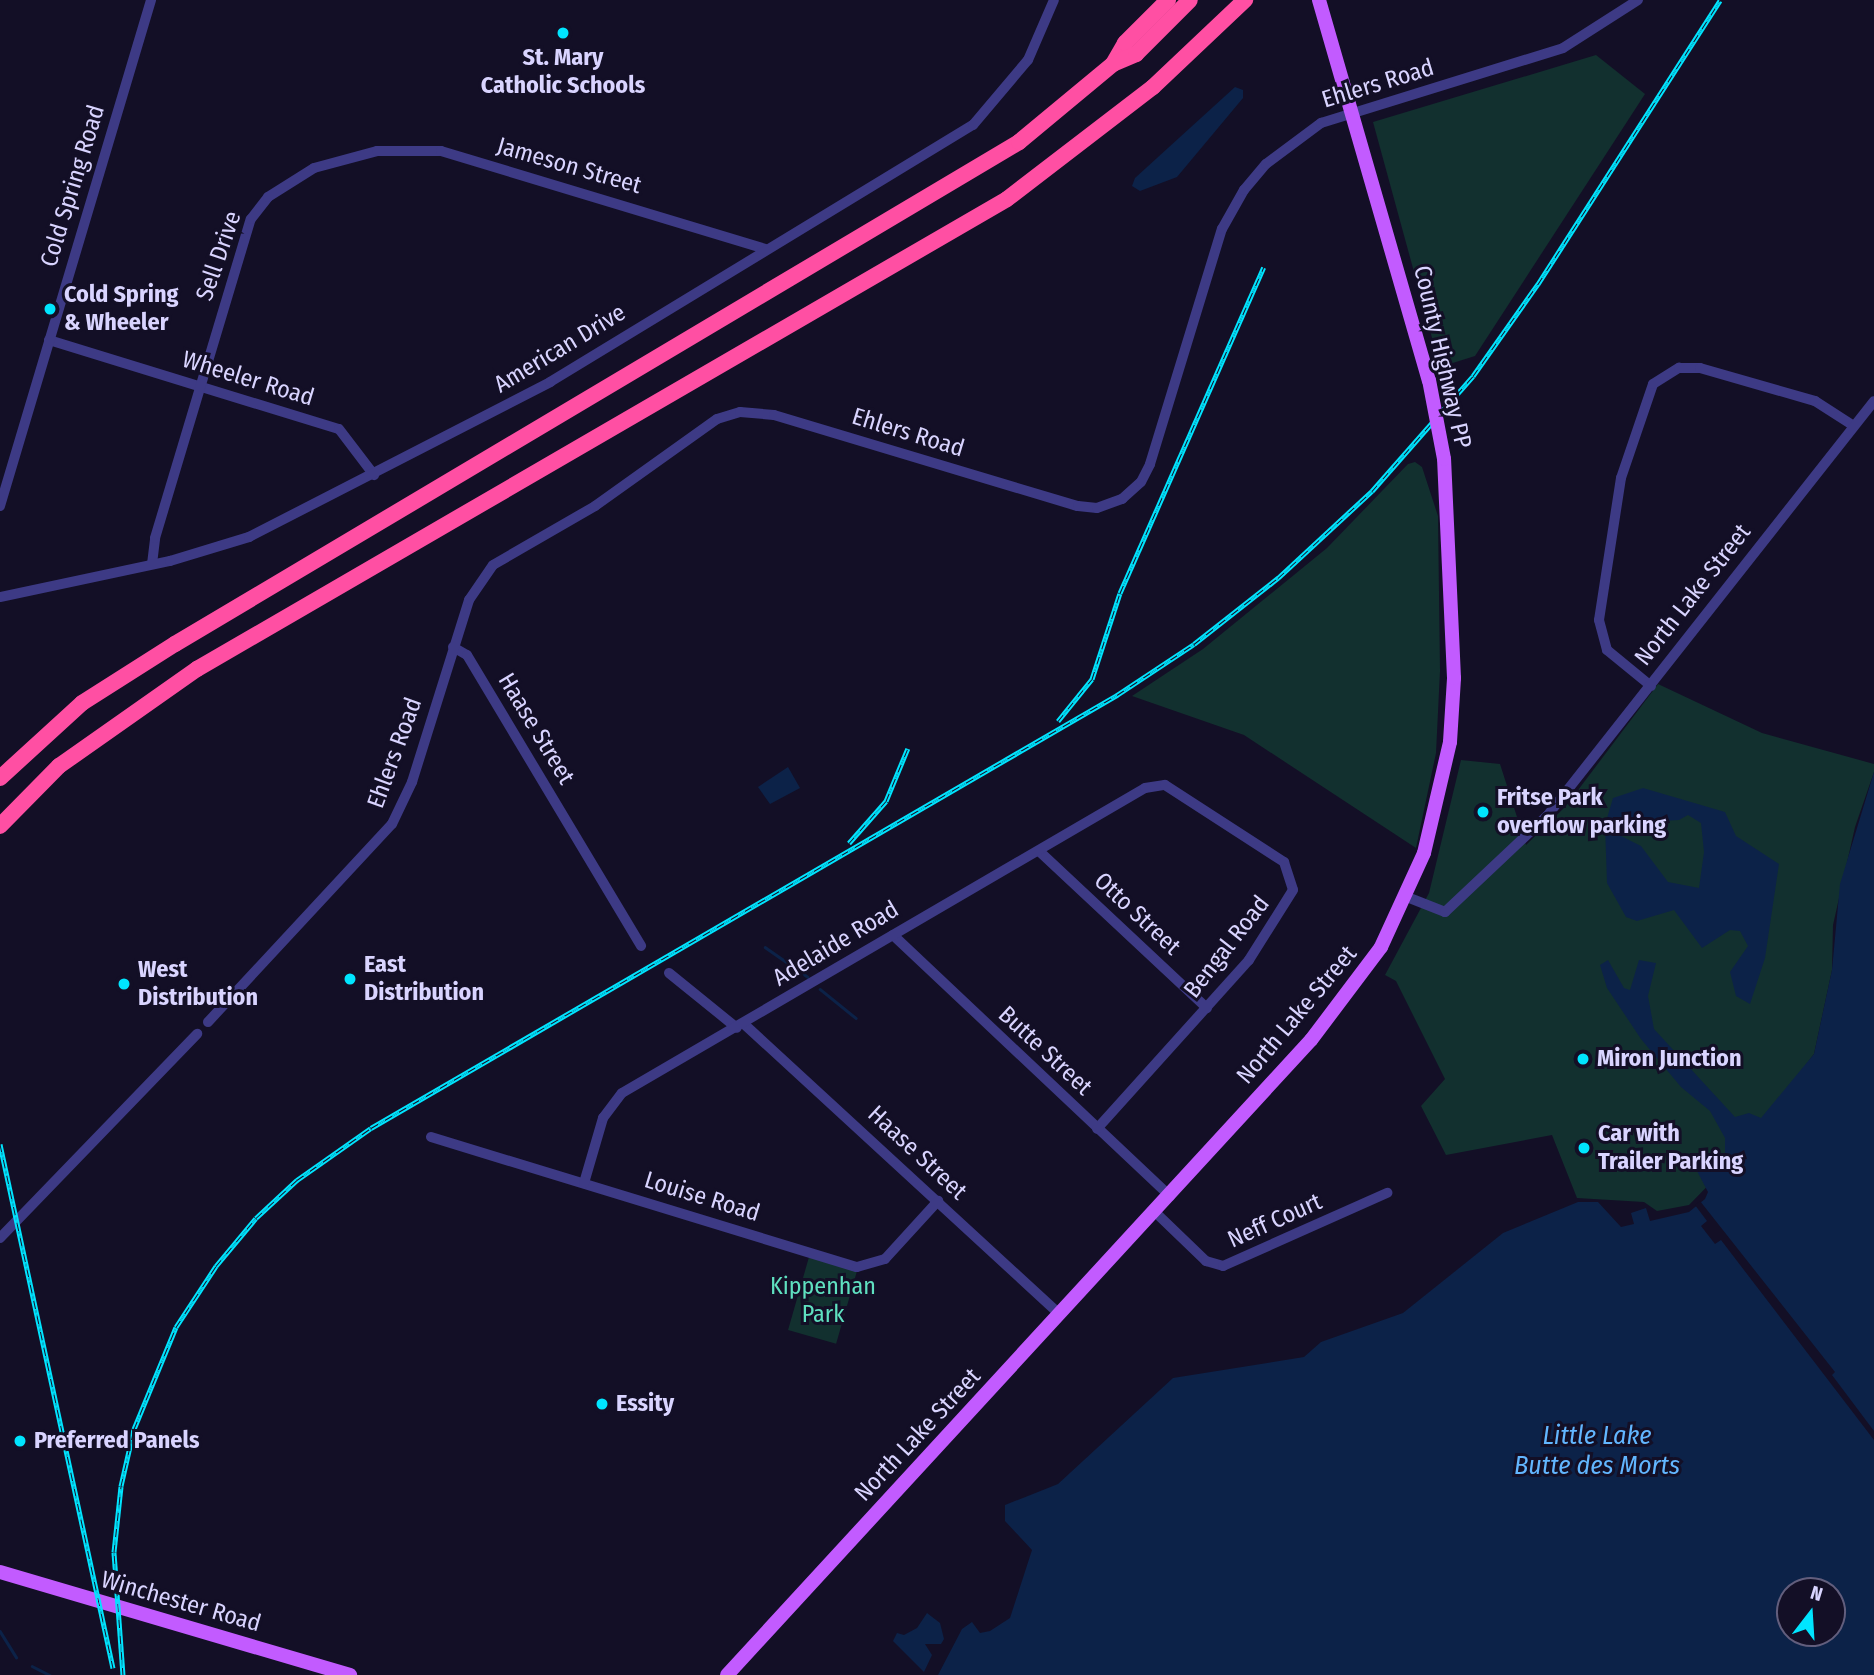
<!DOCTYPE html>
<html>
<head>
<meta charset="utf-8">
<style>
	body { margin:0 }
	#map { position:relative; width:1874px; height:1675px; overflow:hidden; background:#130f26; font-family:"Fira Sans Condensed",sans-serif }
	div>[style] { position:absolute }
	.green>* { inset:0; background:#12302f; transform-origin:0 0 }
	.water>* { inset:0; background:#0c2248 }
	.pier>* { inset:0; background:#130f26 }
	.stream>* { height:2.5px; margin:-1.25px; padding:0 1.25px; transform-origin:1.25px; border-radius:1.25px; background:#0c2248 }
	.minor>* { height:10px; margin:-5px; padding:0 5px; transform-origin:5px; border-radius:5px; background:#3d3a85 }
	.major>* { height:14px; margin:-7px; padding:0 7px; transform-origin:7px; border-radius:7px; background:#c25bff }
	.highway>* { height:16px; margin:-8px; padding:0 8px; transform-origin:8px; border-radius:8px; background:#ff4fa3 }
	.rail>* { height:5px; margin-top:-2.5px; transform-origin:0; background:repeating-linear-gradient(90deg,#130f26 0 8px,#00e5ff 0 16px); box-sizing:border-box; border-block:2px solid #00e5ff }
	.major-bridge>* { height:14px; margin:-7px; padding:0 7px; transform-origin:7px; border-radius:7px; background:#c25bff }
	.dots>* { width:19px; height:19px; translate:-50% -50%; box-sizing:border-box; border:4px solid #130f26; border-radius:50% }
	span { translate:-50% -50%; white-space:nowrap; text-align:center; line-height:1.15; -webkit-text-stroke:6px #130f26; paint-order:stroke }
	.poi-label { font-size:24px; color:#d9d4ff; font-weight:700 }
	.left { translate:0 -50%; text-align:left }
	.street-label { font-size:24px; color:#d9d4ff }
	.park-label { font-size:24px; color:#5fe0c0 }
	.water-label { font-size:26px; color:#62b6ff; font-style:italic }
	.north { position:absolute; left:1776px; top:1577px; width:70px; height:70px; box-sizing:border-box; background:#130f26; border:2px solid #625e7d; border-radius:50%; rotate:17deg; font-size:19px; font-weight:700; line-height:28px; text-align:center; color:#d9d4ff }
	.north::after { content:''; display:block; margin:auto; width:24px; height:32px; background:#00e5ff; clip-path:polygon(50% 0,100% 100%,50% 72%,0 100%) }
</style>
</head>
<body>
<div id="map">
	<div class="green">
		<div style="clip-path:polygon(1596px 55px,1645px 94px,1475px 356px,1440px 367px,1373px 122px)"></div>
		<div style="clip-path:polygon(1415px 462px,1422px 467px,1438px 516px,1440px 671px,1436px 753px,1416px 848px,1244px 735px,1132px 696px,1203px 649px,1327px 548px,1408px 464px)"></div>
		<div style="clip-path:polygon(1658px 684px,1762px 733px,1874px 764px,1874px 772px,1855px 827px,1833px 925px,1832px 970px,1814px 1054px,1732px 1161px,1689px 1205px,1657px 1211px,1644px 1202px,1577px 1198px,1552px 1135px,1446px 1155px,1421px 1106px,1445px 1079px,1396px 981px,1385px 975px,1429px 893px,1461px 760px,1500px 764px,1526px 845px,1566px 806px)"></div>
		<div style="left:809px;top:1257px;width:50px;height:76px;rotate:16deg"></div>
	</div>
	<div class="water">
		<div style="clip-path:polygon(1235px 87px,1243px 90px,1243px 98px,1177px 177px,1140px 191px,1132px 186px,1135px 178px)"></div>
		<div style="clip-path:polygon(788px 767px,800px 788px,770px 804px,758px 787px)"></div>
		<div style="clip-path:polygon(evenodd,1874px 772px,1874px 1675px,938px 1675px,962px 1629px,972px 1622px,980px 1633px,990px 1631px,1010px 1618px,1032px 1550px,1005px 1521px,1005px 1505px,1058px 1484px,1173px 1378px,1304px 1357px,1321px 1342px,1403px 1313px,1503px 1233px,1578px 1202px,1598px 1202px,1621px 1227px,1634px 1224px,1631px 1213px,1646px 1208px,1650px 1221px,1689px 1212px,1705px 1199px,1708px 1192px,1697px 1171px,1711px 1155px,1725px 1153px,1725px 1138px,1710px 1111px,1681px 1087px,1641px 1039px,1607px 988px,1600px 965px,1608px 960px,1624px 988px,1630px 990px,1639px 960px,1656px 963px,1648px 996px,1654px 1029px,1735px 1117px,1749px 1113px,1761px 1118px,1814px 1054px,1832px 970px,1840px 884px,1874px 772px,1790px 1591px,1832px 1591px,1832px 1633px,1790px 1633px,1790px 1591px)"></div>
		<div style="clip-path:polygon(evenodd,1643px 788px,1725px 812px,1736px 836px,1779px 864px,1765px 958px,1750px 1004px,1736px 996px,1730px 972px,1748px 946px,1740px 931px,1730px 930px,1702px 948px,1674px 910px,1637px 921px,1626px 917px,1607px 883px,1605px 825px,1613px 798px,1643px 788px,1688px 815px,1701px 823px,1704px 852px,1699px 888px,1668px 882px,1641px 846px,1621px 836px,1619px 829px,1629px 823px,1679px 820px,1688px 815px)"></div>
		<div style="clip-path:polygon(927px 1613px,940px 1623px,944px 1639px,941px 1644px,925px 1644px,932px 1655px,924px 1672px,893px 1641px,897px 1633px,904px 1635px,917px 1628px)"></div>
	</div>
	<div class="pier">
		<div style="clip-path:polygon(1700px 1201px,1835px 1372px,1832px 1375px,1874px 1431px,1874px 1440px,1721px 1240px,1715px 1244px,1701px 1226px,1707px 1221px,1695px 1205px)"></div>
	</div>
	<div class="stream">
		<div style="left:765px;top:947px;width:52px;rotate:34.9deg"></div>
		<div style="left:820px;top:989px;width:46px;rotate:38.9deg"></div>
		<div style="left:0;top:1631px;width:31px;rotate:58deg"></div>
		<div style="left:32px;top:1666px;width:20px;rotate:27deg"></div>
	</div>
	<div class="minor">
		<div style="left:49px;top:340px;width:303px;rotate:17.1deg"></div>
		<div style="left:339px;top:429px;width:58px;rotate:52.7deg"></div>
		<div style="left:0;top:506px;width:528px;rotate:-73.38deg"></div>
		<div style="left:152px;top:564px;width:26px;rotate:-83deg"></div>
		<div style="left:155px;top:538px;width:333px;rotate:-73.3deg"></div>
		<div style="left:251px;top:219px;width:28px;rotate:-52deg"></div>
		<div style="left:268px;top:197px;width:54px;rotate:-32.2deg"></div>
		<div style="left:314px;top:168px;width:65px;rotate:-15.1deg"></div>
		<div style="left:377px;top:151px;width:64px"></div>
		<div style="left:441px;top:151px;width:339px;rotate:16.8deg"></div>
		<div style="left:0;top:597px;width:174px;rotate:-12deg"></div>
		<div style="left:170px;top:561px;width:83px;rotate:-16.9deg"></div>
		<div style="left:249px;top:537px;width:339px;rotate:-27.2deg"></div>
		<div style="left:550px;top:382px;width:495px;rotate:-31.3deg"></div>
		<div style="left:973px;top:125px;width:85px;rotate:-49.8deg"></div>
		<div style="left:1028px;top:60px;width:65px;rotate:-66.6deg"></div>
		<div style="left:453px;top:647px;width:16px;rotate:30deg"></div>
		<div style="left:467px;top:655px;width:339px;rotate:59.1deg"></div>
		<div style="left:1651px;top:686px;width:57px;rotate:-140.7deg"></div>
		<div style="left:1607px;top:650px;width:31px;rotate:-105deg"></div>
		<div style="left:1599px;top:620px;width:144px;rotate:-81.2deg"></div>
		<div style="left:1621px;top:478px;width:99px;rotate:-71.2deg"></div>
		<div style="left:1653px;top:384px;width:31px;rotate:-32deg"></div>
		<div style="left:1679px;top:368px;width:21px"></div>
		<div style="left:1700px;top:368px;width:120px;rotate:16deg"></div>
		<div style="left:1815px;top:401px;width:46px;rotate:32.7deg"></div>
		<div style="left:1039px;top:851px;width:230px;rotate:43.1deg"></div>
		<div style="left:1407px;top:897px;width:41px;rotate:21.5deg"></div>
		<div style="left:1445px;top:912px;width:140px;rotate:-43.3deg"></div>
		<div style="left:1547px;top:816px;width:528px;rotate:-51.76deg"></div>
		<div style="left:893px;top:935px;width:381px;rotate:43.3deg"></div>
		<div style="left:669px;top:973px;width:87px;rotate:39deg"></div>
		<div style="left:208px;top:1022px;width:270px;rotate:-47.1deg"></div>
		<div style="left:392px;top:824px;width:47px;rotate:-64.5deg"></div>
		<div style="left:412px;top:782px;width:191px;rotate:-72.6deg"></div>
		<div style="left:469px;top:600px;width:42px;rotate:-55.6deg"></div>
		<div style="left:493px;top:565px;width:118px;rotate:-30deg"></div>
		<div style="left:595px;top:506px;width:150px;rotate:-35.5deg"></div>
		<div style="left:717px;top:419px;width:24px;rotate:-17deg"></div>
		<div style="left:740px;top:412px;width:34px;rotate:5deg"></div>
		<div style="left:774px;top:415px;width:317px;rotate:16.7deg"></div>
		<div style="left:1078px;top:506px;width:19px;rotate:6deg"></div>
		<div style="left:1097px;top:508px;width:27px;rotate:-20deg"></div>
		<div style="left:1122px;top:499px;width:25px;rotate:-42deg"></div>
		<div style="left:1141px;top:482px;width:20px;rotate:-63deg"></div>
		<div style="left:1150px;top:464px;width:246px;rotate:-73deg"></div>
		<div style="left:1222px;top:229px;width:45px;rotate:-60.6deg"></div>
		<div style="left:1244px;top:190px;width:34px;rotate:-50deg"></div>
		<div style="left:1266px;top:164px;width:69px;rotate:-36.7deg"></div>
		<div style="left:1321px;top:123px;width:253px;rotate:-17.2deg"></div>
		<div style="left:1563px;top:48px;width:89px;rotate:-32.6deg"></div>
		<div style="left:744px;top:1024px;width:428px;rotate:42.6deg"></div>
		<div style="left:431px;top:1137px;width:445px;rotate:17deg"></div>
		<div style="left:857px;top:1267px;width:29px;rotate:-16deg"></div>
		<div style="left:885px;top:1259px;width:79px;rotate:-47.6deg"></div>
		<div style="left:584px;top:1183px;width:68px;rotate:-73.7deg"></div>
		<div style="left:603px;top:1118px;width:31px;rotate:-53deg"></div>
		<div style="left:622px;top:1093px;width:605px;rotate:-30.25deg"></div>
		<div style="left:1145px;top:788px;width:20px;rotate:-9deg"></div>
		<div style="left:1165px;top:785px;width:142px;rotate:32.9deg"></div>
		<div style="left:1284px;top:862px;width:29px;rotate:72deg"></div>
		<div style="left:1293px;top:890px;width:83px;rotate:122.2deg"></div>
		<div style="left:1249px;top:960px;width:227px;rotate:132deg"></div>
		<div style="left:1155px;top:1212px;width:71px;rotate:43.9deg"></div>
		<div style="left:1206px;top:1261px;width:18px;rotate:16deg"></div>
		<div style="left:1223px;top:1266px;width:180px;rotate:-24deg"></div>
		<div style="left:0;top:1238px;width:284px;rotate:-46deg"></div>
	</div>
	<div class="major">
		<div style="left:1319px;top:0;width:396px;rotate:73.9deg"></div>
		<div style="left:0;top:1572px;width:365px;rotate:16.4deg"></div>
		<div style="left:727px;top:1675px;width:863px;rotate:-47.4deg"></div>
		<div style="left:1311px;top:1040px;width:116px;rotate:-53deg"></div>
		<div style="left:1381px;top:947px;width:103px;rotate:-65.4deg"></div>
		<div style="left:1424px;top:853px;width:114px;rotate:-76.8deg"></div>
		<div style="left:1450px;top:742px;width:64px;rotate:-86.4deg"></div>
		<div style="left:1454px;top:678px;width:219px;rotate:-92.6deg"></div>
	</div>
	<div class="highway">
		<div style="left:1113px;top:64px;width:24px;rotate:-60deg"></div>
		<div style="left:1125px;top:43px;width:61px;rotate:-45deg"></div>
		<div style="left:0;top:778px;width:111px;rotate:-42.4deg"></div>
		<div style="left:82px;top:703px;width:110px;rotate:-32.4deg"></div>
		<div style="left:175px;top:644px;width:982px;rotate:-30.74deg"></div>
		<div style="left:1019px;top:142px;width:122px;rotate:-39.7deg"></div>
		<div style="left:1113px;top:64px;width:25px;rotate:-23deg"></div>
		<div style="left:1136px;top:54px;width:76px;rotate:-45deg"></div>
		<div style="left:0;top:826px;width:84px;rotate:-45.5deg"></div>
		<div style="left:59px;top:766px;width:169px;rotate:-35.1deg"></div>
		<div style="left:197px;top:669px;width:936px;rotate:-30.12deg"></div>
		<div style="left:1007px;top:199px;width:184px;rotate:-37.5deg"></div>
		<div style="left:1153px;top:87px;width:127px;rotate:-43.4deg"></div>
	</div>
	<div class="rail">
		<div style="left:1058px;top:721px;width:54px;rotate:-51deg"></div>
		<div style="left:1092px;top:679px;width:90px;rotate:-72deg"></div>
		<div style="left:1120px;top:593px;width:356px;rotate:-66.2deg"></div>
		<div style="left:849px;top:843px;width:56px;rotate:-48.6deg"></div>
		<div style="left:886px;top:801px;width:57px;rotate:-67.5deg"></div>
		<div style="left:0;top:1144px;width:536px;rotate:77.83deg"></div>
		<div style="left:123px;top:1675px;width:123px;rotate:-94.2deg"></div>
		<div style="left:114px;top:1552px;width:66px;rotate:-83.9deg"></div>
		<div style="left:121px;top:1486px;width:58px;rotate:-77.2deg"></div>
		<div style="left:134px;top:1429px;width:110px;rotate:-67.6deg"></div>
		<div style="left:176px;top:1327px;width:73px;rotate:-56.7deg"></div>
		<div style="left:216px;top:1266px;width:62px;rotate:-50.2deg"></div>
		<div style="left:256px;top:1218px;width:56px;rotate:-42.8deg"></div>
		<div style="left:297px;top:1180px;width:90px;rotate:-35.1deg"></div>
		<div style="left:371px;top:1128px;width:863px;rotate:-30.13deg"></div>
		<div style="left:1117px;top:695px;width:92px;rotate:-33.5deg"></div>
		<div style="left:1194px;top:644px;width:107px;rotate:-38.2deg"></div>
		<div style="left:1278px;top:578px;width:128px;rotate:-42.8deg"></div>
		<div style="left:1372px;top:491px;width:153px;rotate:-48.7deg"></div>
		<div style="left:1473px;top:376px;width:113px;rotate:-54.8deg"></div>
		<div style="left:1538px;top:284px;width:337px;rotate:-57.3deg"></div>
	</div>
	<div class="major-bridge">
		<div style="left:1429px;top:380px;width:80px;rotate:79.2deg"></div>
	</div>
	<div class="dots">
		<div style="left:563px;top:33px;background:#00e5ff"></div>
		<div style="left:50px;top:309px;background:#00e5ff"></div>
		<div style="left:1483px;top:812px;background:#00e5ff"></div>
		<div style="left:350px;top:979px;background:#00e5ff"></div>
		<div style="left:124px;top:984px;background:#00e5ff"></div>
		<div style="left:1583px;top:1059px;background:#00e5ff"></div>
		<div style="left:1584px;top:1148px;background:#00e5ff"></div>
		<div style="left:602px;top:1404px;background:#00e5ff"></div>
		<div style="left:20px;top:1441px;background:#00e5ff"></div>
	</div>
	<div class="poi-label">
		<span style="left:563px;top:72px">St. Mary<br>Catholic Schools</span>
		<span class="left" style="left:64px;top:309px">Cold Spring<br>&amp; Wheeler</span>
		<span class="left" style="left:1497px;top:812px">Fritse Park<br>overflow parking</span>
		<span class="left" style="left:364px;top:979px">East<br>Distribution</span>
		<span class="left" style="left:138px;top:984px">West<br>Distribution</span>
		<span class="left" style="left:1597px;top:1059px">Miron Junction</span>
		<span class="left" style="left:1598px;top:1148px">Car with<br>Trailer Parking</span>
		<span class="left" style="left:616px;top:1404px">Essity</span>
		<span class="left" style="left:34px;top:1441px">Preferred Panels</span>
	</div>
	<div class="street-label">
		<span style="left:1378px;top:84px;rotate:-17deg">Ehlers Road</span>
		<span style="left:569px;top:166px;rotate:16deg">Jameson Street</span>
		<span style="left:73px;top:186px;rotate:-73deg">Cold Spring Road</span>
		<span style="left:219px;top:256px;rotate:-71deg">Sell Drive</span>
		<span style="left:560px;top:349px;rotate:-31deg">American Drive</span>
		<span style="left:1442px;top:357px;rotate:77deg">County Highway PP</span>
		<span style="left:248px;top:379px;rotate:17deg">Wheeler Road</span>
		<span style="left:908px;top:433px;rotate:17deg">Ehlers Road</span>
		<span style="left:1693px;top:595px;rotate:-52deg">North Lake Street</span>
		<span style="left:536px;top:729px;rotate:59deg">Haase Street</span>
		<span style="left:395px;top:753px;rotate:-70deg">Ehlers Road</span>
		<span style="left:1137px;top:914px;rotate:43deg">Otto Street</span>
		<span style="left:836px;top:944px;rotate:-31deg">Adelaide Road</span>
		<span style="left:1227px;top:947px;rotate:-52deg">Bengal Road</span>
		<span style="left:1297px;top:1015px;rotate:-50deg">North Lake Street</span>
		<span style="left:1045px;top:1051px;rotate:43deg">Butte Street</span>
		<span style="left:917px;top:1153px;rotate:43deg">Haase Street</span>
		<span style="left:702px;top:1197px;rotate:17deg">Louise Road</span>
		<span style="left:1275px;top:1221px;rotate:-24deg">Neff Court</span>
		<span style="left:918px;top:1435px;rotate:-47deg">North Lake Street</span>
		<span style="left:181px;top:1602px;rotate:16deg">Winchester Road</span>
	</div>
	<div class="park-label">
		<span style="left:823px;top:1301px">Kippenhan<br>Park</span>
	</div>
	<div class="water-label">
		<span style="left:1597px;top:1451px">Little Lake<br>Butte des Morts</span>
	</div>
	<div class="north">N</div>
</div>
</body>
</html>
